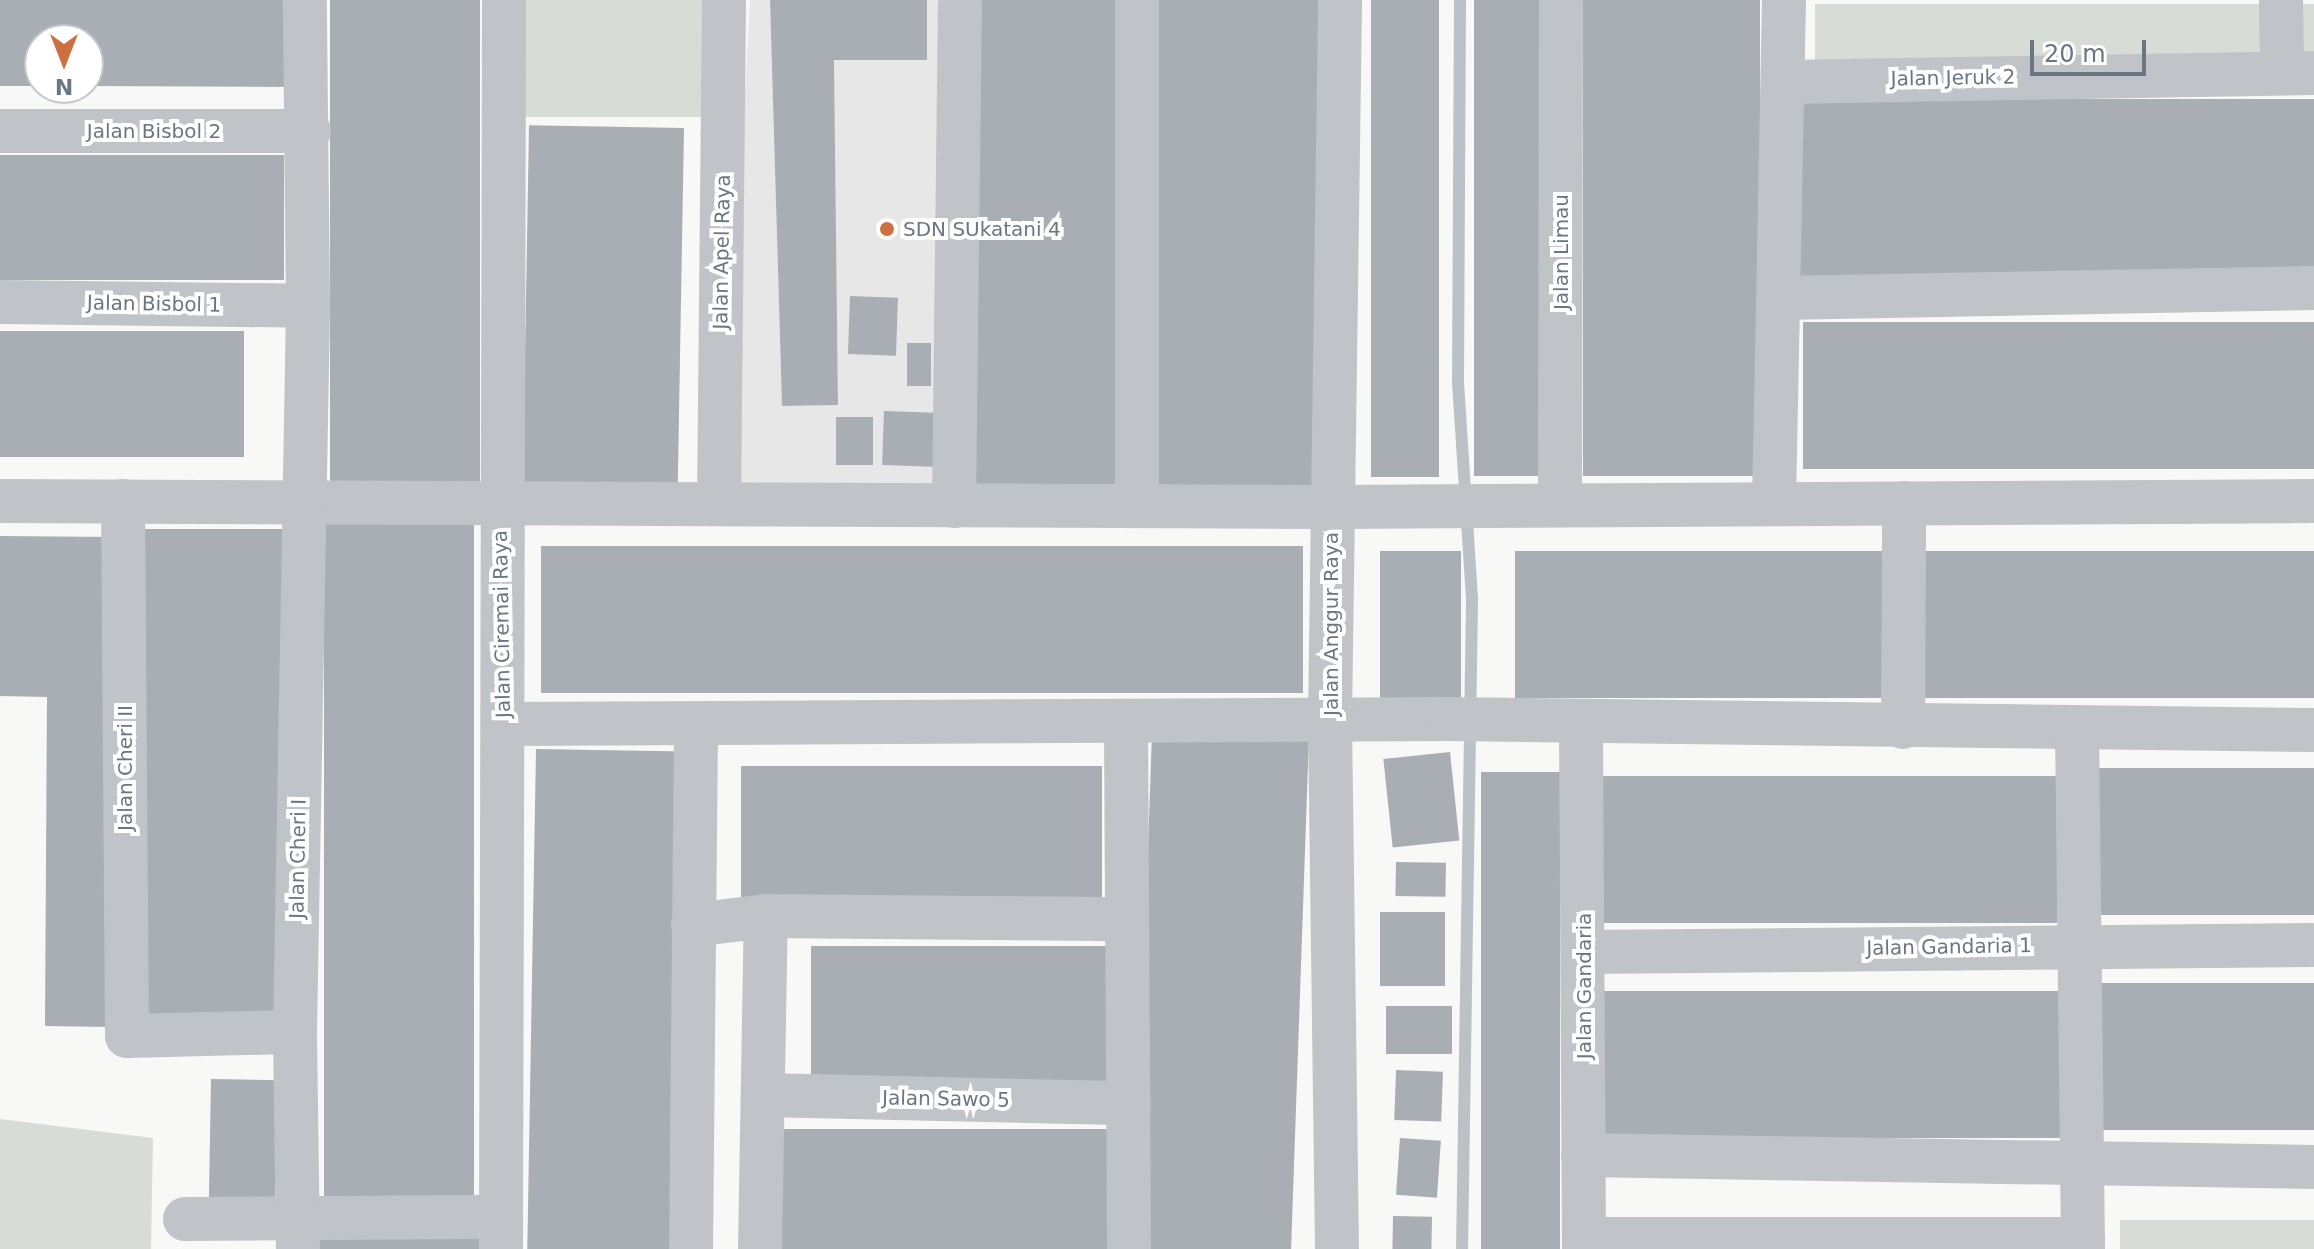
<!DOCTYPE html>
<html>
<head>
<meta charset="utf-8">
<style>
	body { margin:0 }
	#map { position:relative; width:2314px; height:1249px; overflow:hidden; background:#f8f8f6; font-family:"DejaVu Sans",sans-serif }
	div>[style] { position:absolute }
	.built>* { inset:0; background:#e6e7e6 }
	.green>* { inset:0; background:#d8dcd6; transform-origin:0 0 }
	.stream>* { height:12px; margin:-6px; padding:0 6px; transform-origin:6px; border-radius:6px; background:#bac2c7 }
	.building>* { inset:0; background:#a8aeb4; transform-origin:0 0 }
	.minor>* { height:44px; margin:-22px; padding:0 22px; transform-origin:22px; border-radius:22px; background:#c0c3c7 }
	.dots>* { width:22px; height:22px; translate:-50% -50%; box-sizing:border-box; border:4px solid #fff; border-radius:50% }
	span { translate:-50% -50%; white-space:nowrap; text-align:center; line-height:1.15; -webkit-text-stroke:8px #fff; paint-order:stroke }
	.street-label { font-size:20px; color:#6b7683 }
	.poi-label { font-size:20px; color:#6b7683 }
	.left { translate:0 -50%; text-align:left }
	.north { position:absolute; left:24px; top:24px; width:80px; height:80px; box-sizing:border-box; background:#fff; border:2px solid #c4c8cd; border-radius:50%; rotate:180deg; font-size:22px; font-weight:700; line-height:32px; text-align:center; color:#6b7683 }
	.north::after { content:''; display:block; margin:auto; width:28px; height:36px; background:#ce6f40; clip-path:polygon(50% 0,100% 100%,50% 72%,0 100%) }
	.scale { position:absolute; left:2030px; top:40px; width:116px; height:36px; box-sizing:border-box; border:4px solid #6b7683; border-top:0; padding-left:10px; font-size:24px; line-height:28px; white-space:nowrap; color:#6b7683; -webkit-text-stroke:6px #fff; paint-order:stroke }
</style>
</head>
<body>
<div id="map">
	<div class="built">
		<div style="clip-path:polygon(evenodd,750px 0,770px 0,782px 406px,838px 405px,834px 60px,927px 60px,927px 0,940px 0,940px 483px,735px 488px,740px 191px,750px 0,930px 343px,931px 385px,908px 386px,907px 344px,930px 343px,750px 0,884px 412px,932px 466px,883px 465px,884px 412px,750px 0,836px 417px,873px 417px,873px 465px,836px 465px,836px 417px)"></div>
	</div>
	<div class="green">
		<div style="left:521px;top:0;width:181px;height:117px"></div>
		<div style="left:2314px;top:4px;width:58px;height:499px;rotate:90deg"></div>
		<div style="clip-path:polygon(0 1119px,153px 1138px,151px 1249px,0 1249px)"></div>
		<div style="left:2120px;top:1220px;width:194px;height:29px"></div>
	</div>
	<div class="stream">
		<div style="left:1460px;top:0;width:382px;rotate:90.3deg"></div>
		<div style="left:1458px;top:382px;width:219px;rotate:86.3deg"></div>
		<div style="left:1472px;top:601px;width:648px;rotate:90.88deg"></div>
	</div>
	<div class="building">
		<div style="clip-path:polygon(0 0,289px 0,288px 87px,88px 86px,88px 40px,40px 40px,40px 86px,0 86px)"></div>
		<div style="left:330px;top:0;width:150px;height:494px"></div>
		<div style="clip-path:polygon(770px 0,927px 0,927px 60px,834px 60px,838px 405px,782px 406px)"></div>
		<div style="left:976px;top:0;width:150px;height:495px"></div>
		<div style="left:1145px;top:0;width:176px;height:490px"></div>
		<div style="left:1371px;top:0;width:68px;height:477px"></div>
		<div style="left:1474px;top:0;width:67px;height:476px"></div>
		<div style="left:1583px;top:0;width:177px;height:476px"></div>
		<div style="left:2314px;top:99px;width:182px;height:520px;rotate:90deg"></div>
		<div style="left:684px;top:128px;width:359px;height:155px;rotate:91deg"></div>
		<div style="left:0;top:155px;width:284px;height:125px"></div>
		<div style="left:850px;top:296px;width:48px;height:58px;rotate:2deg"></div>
		<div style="left:1803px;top:322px;width:511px;height:147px"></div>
		<div style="left:0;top:331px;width:244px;height:126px"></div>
		<div style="left:907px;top:343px;width:24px;height:43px"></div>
		<div style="left:884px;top:411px;width:51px;height:54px;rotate:2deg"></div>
		<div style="left:836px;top:417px;width:37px;height:48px"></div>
		<div style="left:324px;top:524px;width:150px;height:672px"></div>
		<div style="left:132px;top:529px;width:150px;height:489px"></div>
		<div style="clip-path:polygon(0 536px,115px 537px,111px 1027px,45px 1026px,47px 697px,0 696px)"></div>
		<div style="left:541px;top:546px;width:762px;height:147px"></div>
		<div style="left:1380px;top:551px;width:81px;height:147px"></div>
		<div style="left:1515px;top:551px;width:368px;height:147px"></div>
		<div style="left:1913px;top:551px;width:401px;height:147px"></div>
		<div style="left:1152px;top:733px;width:157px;height:516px;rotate:2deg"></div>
		<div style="left:536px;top:749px;width:149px;height:500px;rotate:1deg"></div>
		<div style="left:1450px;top:752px;width:89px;height:67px;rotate:84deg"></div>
		<div style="left:741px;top:766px;width:361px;height:146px"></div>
		<div style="left:2098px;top:768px;width:216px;height:147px"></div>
		<div style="left:1481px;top:772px;width:79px;height:477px"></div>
		<div style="left:1593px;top:776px;width:464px;height:147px"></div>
		<div style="left:1396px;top:862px;width:50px;height:34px;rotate:1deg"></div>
		<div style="left:1380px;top:912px;width:65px;height:74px"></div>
		<div style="left:811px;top:946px;width:299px;height:147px"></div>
		<div style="left:2098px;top:983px;width:216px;height:147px"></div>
		<div style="left:1596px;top:991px;width:464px;height:147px"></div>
		<div style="left:1386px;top:1006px;width:66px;height:48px"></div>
		<div style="left:1396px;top:1070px;width:47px;height:50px;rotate:2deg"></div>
		<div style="left:211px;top:1079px;width:66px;height:123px;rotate:1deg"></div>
		<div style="left:774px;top:1129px;width:338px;height:120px"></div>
		<div style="left:1400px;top:1138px;width:41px;height:57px;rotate:4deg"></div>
		<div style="left:1393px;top:1216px;width:39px;height:33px;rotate:1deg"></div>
		<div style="left:319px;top:1222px;width:163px;height:27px"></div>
	</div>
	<div class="minor">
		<div style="left:1137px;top:0;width:503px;rotate:90deg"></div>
		<div style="left:2281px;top:0;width:71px;rotate:89.2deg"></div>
		<div style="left:1784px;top:82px;width:530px;rotate:-0.97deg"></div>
		<div style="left:0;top:131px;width:309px"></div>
		<div style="left:1780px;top:298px;width:534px;rotate:-1.07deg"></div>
		<div style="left:0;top:302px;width:308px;rotate:0.7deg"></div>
		<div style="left:0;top:501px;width:1332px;rotate:0.26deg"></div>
		<div style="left:1332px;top:507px;width:982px;rotate:-0.35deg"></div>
		<div style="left:123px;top:501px;width:535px;rotate:89.57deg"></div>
		<div style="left:127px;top:1036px;width:168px;rotate:-1.4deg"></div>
		<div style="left:1774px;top:503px;width:503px;rotate:-88.86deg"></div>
		<div style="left:719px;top:504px;width:504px;rotate:-89.43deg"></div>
		<div style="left:1560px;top:504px;width:504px;rotate:-89.89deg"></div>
		<div style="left:954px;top:506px;width:506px;rotate:-89.32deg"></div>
		<div style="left:1581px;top:723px;width:526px;rotate:89.67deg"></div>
		<div style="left:503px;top:724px;width:946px;rotate:-0.3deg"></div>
		<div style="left:1449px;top:719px;width:865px;rotate:0.73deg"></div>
		<div style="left:1126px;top:724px;width:525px;rotate:89.67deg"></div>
		<div style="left:1903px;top:727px;width:224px;rotate:-89.7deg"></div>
		<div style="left:2077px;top:728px;width:521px;rotate:89.34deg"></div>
		<div style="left:693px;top:925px;width:74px;rotate:-7deg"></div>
		<div style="left:766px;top:916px;width:361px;rotate:0.5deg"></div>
		<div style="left:1585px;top:952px;width:729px;rotate:-0.55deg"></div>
		<div style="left:763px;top:1095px;width:366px;rotate:1.3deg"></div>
		<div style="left:1583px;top:1155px;width:731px;rotate:0.94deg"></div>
		<div style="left:185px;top:1219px;width:316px;rotate:-0.4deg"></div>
		<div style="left:1584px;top:1239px;width:499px"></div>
		<div style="left:298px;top:1249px;width:217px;rotate:-90.8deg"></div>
		<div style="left:295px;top:1032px;width:726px;rotate:-88.97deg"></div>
		<div style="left:308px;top:306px;width:306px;rotate:-90.6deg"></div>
		<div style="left:501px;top:1249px;width:1249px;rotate:-89.86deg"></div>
		<div style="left:691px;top:1249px;width:524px;rotate:-89.45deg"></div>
		<div style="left:760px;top:1249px;width:333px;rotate:-89deg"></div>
		<div style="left:1337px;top:1249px;width:529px;rotate:-90.76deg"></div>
		<div style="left:1330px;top:720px;width:720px;rotate:-89.2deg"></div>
	</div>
	<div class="dots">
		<div style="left:887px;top:229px;background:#ce6f40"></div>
	</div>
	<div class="street-label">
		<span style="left:1953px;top:78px;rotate:-1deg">Jalan Jeruk 2</span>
		<span style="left:154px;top:131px">Jalan Bisbol 2</span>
		<span style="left:722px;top:252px;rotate:-89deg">Jalan Apel Raya</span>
		<span style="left:1561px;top:252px;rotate:-90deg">Jalan Limau</span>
		<span style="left:154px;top:304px;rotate:1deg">Jalan Bisbol 1</span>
		<span style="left:502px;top:624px;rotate:-91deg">Jalan Ciremai Raya</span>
		<span style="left:1331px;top:624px;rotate:-90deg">Jalan Anggur Raya</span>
		<span style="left:125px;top:768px;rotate:-90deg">Jalan Cheri II</span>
		<span style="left:298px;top:859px;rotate:-89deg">Jalan Cheri I</span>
		<span style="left:1949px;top:947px;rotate:-1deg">Jalan Gandaria 1</span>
		<span style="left:1584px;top:986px;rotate:-90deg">Jalan Gandaria</span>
		<span style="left:946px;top:1099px;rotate:1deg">Jalan Sawo 5</span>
	</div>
	<div class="poi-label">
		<span class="left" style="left:903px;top:229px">SDN SUkatani 4</span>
	</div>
	<div class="north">N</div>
	<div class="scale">20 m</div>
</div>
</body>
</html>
